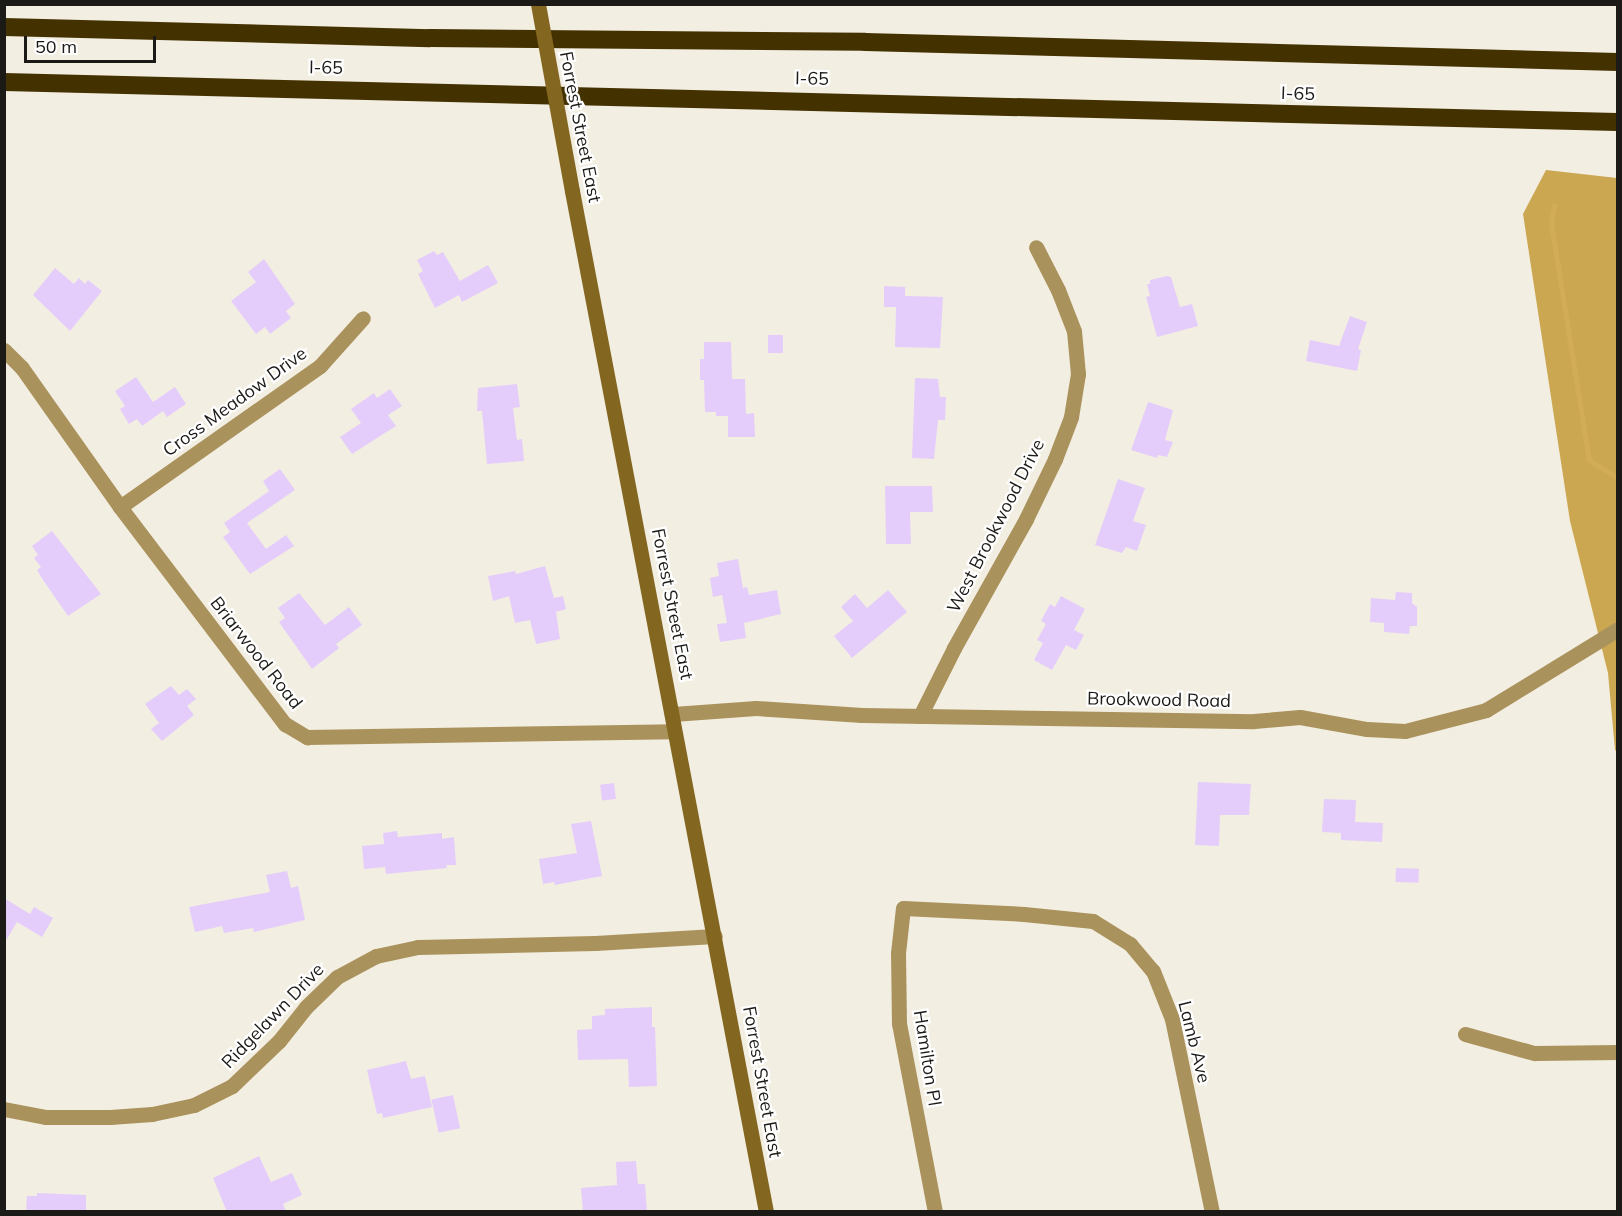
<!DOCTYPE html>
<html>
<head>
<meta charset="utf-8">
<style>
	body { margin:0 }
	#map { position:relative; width:1622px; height:1216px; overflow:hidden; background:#f3eee2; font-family:Mulish,sans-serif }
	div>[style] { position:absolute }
	.forest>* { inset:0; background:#cca751 }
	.stream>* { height:5px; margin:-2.5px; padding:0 2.5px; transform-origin:2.5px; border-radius:2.5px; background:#d2ac57 }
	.building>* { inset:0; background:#e5cdfb; transform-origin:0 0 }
	.street>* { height:15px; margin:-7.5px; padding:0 7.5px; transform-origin:7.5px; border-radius:7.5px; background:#aa925c }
	.secondary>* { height:15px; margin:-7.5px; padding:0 7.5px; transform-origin:7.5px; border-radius:7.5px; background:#83661f }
	.highway>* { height:18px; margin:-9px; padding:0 9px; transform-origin:9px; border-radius:9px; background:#443100 }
	.secondary-bridge>* { height:15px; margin:-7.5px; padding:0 7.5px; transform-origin:7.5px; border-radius:7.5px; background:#83661f }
	span { translate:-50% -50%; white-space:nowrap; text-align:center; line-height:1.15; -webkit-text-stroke:4.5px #fff; paint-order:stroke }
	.street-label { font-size:18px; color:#1c1a16 }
	.frame { position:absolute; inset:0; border:6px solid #1c1a16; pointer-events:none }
	.scale { position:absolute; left:24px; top:36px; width:132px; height:27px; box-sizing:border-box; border:3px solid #1c1a16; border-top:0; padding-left:8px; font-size:18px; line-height:21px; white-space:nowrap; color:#1c1a16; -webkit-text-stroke:4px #fff; paint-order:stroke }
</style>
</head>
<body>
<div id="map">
	<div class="forest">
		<div style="clip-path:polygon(1546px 170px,1617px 178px,1617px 752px,1615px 750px,1608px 673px,1570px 521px,1523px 214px)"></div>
	</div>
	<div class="stream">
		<div style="left:1554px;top:206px;width:17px;rotate:100deg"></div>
		<div style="left:1551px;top:223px;width:240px;rotate:80.9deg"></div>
		<div style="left:1589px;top:460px;width:34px;rotate:32deg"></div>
	</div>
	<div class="building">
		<div style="clip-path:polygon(434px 251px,437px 255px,443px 252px,460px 281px,488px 265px,498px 283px,462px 302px,459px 295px,435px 308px,418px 274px,423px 271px,417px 260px)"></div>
		<div style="clip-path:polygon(264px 259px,295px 304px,286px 311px,291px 318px,270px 334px,265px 327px,256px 334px,231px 301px,256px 282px,248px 272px)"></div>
		<div style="clip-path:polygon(55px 268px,74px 284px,79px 278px,85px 284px,88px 280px,102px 291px,70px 331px,33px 295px)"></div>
		<div style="clip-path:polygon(1167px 276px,1171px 277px,1180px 307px,1192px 304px,1198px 326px,1157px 337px,1146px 297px,1150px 296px,1147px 284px,1150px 284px,1150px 280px)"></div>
		<div style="clip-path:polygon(884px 286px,905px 287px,905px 296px,943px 297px,940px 348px,895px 347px,896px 307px,884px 307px)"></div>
		<div style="clip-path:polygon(1350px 316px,1367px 322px,1358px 349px,1361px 350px,1357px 371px,1306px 361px,1310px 340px,1339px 346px)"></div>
		<div style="left:768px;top:335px;width:15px;height:18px"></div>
		<div style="clip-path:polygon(704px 342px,731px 342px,732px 379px,745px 379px,746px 414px,754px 413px,755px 437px,728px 437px,728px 416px,716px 416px,716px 412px,705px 412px,704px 380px,700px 380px,700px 359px,704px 359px)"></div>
		<div style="clip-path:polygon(136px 377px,153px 402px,175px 387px,186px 404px,167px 417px,163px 411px,142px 426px,137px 419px,129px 424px,120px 409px,125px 406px,115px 391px)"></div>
		<div style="clip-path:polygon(915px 378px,938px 379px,940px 397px,946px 397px,945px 420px,938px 420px,934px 459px,912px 458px)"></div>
		<div style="clip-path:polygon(517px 384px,520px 407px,513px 408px,517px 440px,522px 439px,524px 461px,487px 464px,482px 411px,477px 411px,478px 388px)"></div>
		<div style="clip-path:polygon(390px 389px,402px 406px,388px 415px,396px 426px,352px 454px,340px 437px,361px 423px,351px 409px,374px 393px,377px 398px)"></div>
		<div style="clip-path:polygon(1148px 402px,1173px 410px,1165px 440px,1173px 442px,1167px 457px,1158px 455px,1157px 458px,1131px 450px)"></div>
		<div style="clip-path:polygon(280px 469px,295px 490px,247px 523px,266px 549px,286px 535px,294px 546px,250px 574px,223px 537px,230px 532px,224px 523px,269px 491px,263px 481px)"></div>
		<div style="clip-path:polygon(1118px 479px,1145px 488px,1133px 521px,1146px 525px,1137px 551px,1126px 547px,1122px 553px,1095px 545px)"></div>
		<div style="clip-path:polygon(885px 486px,932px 486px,933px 512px,910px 512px,911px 544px,886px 544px)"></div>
		<div style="clip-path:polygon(52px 531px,101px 594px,68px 616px,43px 580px,37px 570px,41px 567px,34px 558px,38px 555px,32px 546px)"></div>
		<div style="clip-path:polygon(738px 559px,743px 588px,747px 587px,749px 595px,777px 590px,781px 614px,744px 623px,746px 638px,720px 642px,717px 624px,727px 623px,722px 595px,713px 597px,710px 578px,719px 576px,717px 563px)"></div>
		<div style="clip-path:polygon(545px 566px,554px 598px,563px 596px,566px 609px,556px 612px,560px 639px,536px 644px,530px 620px,515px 623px,509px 596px,493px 601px,488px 576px,515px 571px,516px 574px)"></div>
		<div style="clip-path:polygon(888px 590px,907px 612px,852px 658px,834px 636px,853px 621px,841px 607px,855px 594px,867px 608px)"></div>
		<div style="clip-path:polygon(1396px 592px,1412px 593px,1412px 603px,1417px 607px,1417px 626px,1410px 626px,1409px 634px,1384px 632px,1384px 623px,1370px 622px,1371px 598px,1395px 600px)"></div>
		<div style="clip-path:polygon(299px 593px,325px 625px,349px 607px,362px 625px,336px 644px,339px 648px,312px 669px,279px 622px,285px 618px,278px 608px)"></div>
		<div style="clip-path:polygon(1061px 596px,1085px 609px,1074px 630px,1084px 635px,1076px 650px,1066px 645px,1052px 670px,1034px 660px,1043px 643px,1037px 640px,1046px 624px,1041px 621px,1050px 604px,1055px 607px)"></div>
		<div style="clip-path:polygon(171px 686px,179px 695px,187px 689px,196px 699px,187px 706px,194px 715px,162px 741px,151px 729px,159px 723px,145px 704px)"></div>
		<div style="clip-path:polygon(1198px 782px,1251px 784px,1249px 815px,1220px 815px,1219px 846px,1195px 845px)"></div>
		<div style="left:614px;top:783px;width:16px;height:14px;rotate:83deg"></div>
		<div style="clip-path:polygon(1324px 799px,1356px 800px,1355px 822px,1383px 823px,1382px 842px,1341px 840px,1341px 833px,1322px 832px)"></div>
		<div style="clip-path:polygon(591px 821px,602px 876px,555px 885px,554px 882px,543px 884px,539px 859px,577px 853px,571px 824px)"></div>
		<div style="clip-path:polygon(397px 831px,398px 837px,442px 833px,442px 839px,454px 837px,456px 865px,446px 865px,447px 868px,386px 874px,385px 867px,364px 869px,362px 846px,384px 844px,383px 833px)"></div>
		<div style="left:1396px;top:868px;width:23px;height:14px;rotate:2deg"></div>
		<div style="clip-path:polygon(287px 871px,291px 888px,298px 886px,305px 920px,254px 932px,253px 928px,224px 933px,222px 926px,195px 932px,189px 907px,270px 892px,266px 875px)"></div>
		<div style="clip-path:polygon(4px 898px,30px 914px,34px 907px,53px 918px,42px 937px,17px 922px,4px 944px)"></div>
		<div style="clip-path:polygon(652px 1007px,652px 1027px,655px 1027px,657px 1086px,629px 1087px,628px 1059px,578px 1060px,577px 1030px,592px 1029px,592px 1016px,605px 1015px,605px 1009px)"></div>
		<div style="clip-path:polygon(406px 1061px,411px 1079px,425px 1076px,432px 1107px,383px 1118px,382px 1113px,377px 1114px,367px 1070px)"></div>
		<div style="left:453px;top:1095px;width:34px;height:22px;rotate:78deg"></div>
		<div style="clip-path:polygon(259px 1156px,271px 1182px,292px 1173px,302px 1195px,283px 1204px,286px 1212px,227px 1212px,213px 1178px)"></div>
		<div style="clip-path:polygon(636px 1161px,638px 1184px,645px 1184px,647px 1212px,583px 1212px,581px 1188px,617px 1185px,616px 1162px)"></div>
		<div style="clip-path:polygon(37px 1193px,86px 1195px,86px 1212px,26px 1212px,27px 1196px,37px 1196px)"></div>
	</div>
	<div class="street">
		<div style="left:4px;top:350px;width:25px;rotate:45deg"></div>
		<div style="left:22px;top:368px;width:170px;rotate:54.8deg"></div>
		<div style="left:120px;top:507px;width:273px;rotate:52.8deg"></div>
		<div style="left:285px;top:724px;width:26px;rotate:31deg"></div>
		<div style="left:307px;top:737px;width:367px;rotate:-0.9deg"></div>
		<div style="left:120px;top:507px;width:245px;rotate:-35.2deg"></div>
		<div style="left:320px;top:366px;width:64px;rotate:-48.1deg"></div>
		<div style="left:673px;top:714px;width:83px;rotate:-4.1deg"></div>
		<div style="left:756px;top:708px;width:106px;rotate:3.8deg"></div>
		<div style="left:862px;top:715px;width:392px;rotate:0.9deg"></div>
		<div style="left:1254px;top:721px;width:46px;rotate:-5deg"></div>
		<div style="left:1300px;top:717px;width:68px;rotate:10.2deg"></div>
		<div style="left:1367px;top:729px;width:38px;rotate:3deg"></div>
		<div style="left:1405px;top:731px;width:84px;rotate:-14.5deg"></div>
		<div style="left:1486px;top:710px;width:155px;rotate:-31.5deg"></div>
		<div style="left:920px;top:716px;width:76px;rotate:-63.4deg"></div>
		<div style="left:954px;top:648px;width:148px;rotate:-60.8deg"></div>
		<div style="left:1026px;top:519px;width:67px;rotate:-64.2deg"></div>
		<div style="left:1055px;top:459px;width:45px;rotate:-69.1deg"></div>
		<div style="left:1071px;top:417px;width:44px;rotate:-80.8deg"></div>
		<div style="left:1078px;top:374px;width:43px;rotate:-95.3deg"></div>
		<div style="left:1074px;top:331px;width:44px;rotate:-111.3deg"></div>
		<div style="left:1058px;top:290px;width:48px;rotate:-117.1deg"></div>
		<div style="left:1465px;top:1034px;width:72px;rotate:15.4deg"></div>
		<div style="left:1534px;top:1053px;width:84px;rotate:-0.7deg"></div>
		<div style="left:4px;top:1109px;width:43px;rotate:10.8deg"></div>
		<div style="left:46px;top:1117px;width:64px"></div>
		<div style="left:110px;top:1117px;width:42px;rotate:-4.1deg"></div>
		<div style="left:152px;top:1114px;width:43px;rotate:-12.1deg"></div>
		<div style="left:194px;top:1105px;width:42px;rotate:-26.6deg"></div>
		<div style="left:232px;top:1086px;width:65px;rotate:-43.8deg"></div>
		<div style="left:279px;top:1041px;width:43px;rotate:-51.5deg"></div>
		<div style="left:306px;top:1007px;width:43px;rotate:-44.1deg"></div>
		<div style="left:337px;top:977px;width:44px;rotate:-28.3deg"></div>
		<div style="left:376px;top:956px;width:43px;rotate:-12.1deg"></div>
		<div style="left:418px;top:947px;width:177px;rotate:-1.3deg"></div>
		<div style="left:595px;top:943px;width:120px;rotate:-3.3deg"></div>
		<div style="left:935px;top:1212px;width:191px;rotate:-100.8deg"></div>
		<div style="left:899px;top:1024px;width:71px;rotate:-90.8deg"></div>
		<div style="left:898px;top:953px;width:45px;rotate:-83.7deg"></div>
		<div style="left:903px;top:908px;width:121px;rotate:2.8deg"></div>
		<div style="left:1024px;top:914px;width:69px;rotate:5.8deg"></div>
		<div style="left:1093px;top:921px;width:44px;rotate:31.9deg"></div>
		<div style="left:1130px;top:944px;width:35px;rotate:50deg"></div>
		<div style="left:1153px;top:971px;width:52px;rotate:68.4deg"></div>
		<div style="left:1172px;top:1019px;width:197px;rotate:78.3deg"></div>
	</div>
	<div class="secondary">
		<div style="left:572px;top:191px;width:1039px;rotate:79.24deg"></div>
	</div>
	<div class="highway">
		<div style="left:4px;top:27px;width:426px;rotate:1.5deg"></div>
		<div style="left:430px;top:38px;width:435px;rotate:0.5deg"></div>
		<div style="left:865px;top:42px;width:753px;rotate:1.52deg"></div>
		<div style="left:4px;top:82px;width:1614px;rotate:1.42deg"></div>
	</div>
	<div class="secondary-bridge">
		<div style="left:538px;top:4px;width:190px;rotate:79.7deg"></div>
	</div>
	<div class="street-label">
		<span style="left:326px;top:68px;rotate:1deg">I-65</span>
		<span style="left:812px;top:79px;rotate:1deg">I-65</span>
		<span style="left:1298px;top:94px;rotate:2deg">I-65</span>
		<span style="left:580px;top:127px;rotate:79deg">Forrest Street East</span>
		<span style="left:235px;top:402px;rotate:-36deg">Cross Meadow Drive</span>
		<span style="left:996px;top:526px;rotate:-63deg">West Brookwood Drive</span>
		<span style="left:672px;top:604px;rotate:79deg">Forrest Street East</span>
		<span style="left:256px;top:653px;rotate:52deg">Briarwood Road</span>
		<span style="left:1159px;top:700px;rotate:1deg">Brookwood Road</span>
		<span style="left:273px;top:1016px;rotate:-46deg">Ridgelawn Drive</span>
		<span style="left:1194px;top:1042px;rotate:76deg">Lamb Ave</span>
		<span style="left:927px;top:1058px;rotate:81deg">Hamilton Pl</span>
		<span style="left:762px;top:1082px;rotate:80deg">Forrest Street East</span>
	</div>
	<div class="frame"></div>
	<div class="scale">50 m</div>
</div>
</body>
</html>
